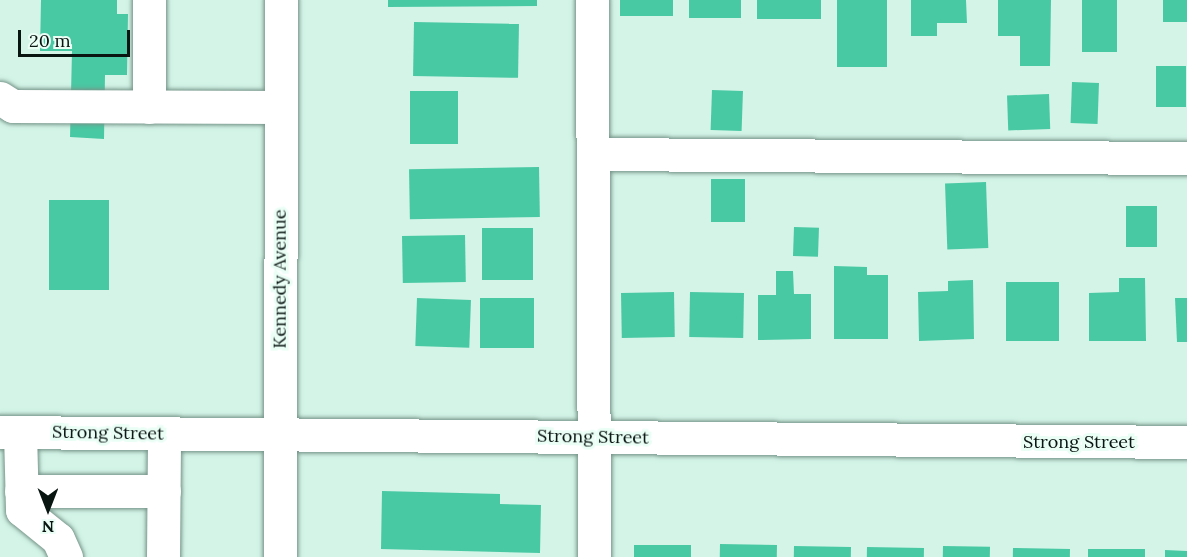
<!DOCTYPE html>
<html>
<head>
<meta charset="utf-8">
<style>
	body { margin:0 }
	#map { position:relative; width:1187px; height:557px; overflow:hidden; background:#d3f4e7; font-family:Lora,serif }
	div>[style] { position:absolute }
	.building>* { inset:0; background:#49c9a3; transform-origin:0 0 }
	.roads { filter:drop-shadow(0 0 2px #769489) drop-shadow(0 0 2px #769489) }
	.minor>* { height:33px; margin:-16.5px; padding:0 16.5px; transform-origin:16.5px; border-radius:16.5px; background:#fff }
	span { translate:-50% -50%; white-space:nowrap; text-align:center; line-height:1.15; -webkit-text-stroke:6px #eafef6; paint-order:stroke }
	.street-label { font-size:18px; color:#091511 }
	.north { position:absolute; left:18px; top:479px; width:60px; height:60px; -webkit-text-stroke:4px #eafef6; paint-order:stroke; rotate:180deg; font-size:16px; font-weight:700; line-height:24px; text-align:center; color:#091511 }
	.north::after { content:''; display:block; margin:auto; width:21px; height:27px; background:#091511; clip-path:polygon(50% 0,100% 100%,50% 72%,0 100%) }
	.scale { position:absolute; left:18px; top:30px; width:112px; height:27px; box-sizing:border-box; border:3px solid #091511; border-top:0; padding-left:8px; font-size:18px; line-height:21px; white-space:nowrap; color:#091511; -webkit-text-stroke:4px #eafef6; paint-order:stroke }
</style>
</head>
<body>
<div id="map">
	<div class="building">
		<div style="clip-path:polygon(41px 0,117px 0,117px 14px,128px 14px,127px 75px,105px 75px,104px 139px,70px 137px,72px 51px,40px 51px)"></div>
		<div style="clip-path:polygon(388px 0,537px 0,537px 6px,388px 7px)"></div>
		<div style="left:620px;top:0;width:53px;height:16px"></div>
		<div style="left:689px;top:0;width:52px;height:18px"></div>
		<div style="left:757px;top:0;width:64px;height:19px"></div>
		<div style="left:837px;top:0;width:50px;height:67px"></div>
		<div style="clip-path:polygon(911px 0,966px 0,967px 23px,937px 23px,937px 36px,911px 36px)"></div>
		<div style="clip-path:polygon(998px 0,1051px 0,1050px 66px,1020px 66px,1020px 36px,998px 36px)"></div>
		<div style="left:1082px;top:0;width:35px;height:52px"></div>
		<div style="left:1163px;top:0;width:24px;height:22px"></div>
		<div style="left:414px;top:22px;width:105px;height:54px;rotate:1deg"></div>
		<div style="left:1156px;top:66px;width:30px;height:41px"></div>
		<div style="left:1072px;top:82px;width:27px;height:41px;rotate:2deg"></div>
		<div style="left:712px;top:90px;width:31px;height:40px;rotate:2deg"></div>
		<div style="left:410px;top:91px;width:48px;height:53px"></div>
		<div style="left:1049px;top:94px;width:35px;height:42px;rotate:88deg"></div>
		<div style="left:539px;top:167px;width:50px;height:130px;rotate:89deg"></div>
		<div style="left:711px;top:179px;width:34px;height:43px"></div>
		<div style="left:986px;top:182px;width:66px;height:41px;rotate:88deg"></div>
		<div style="left:49px;top:200px;width:60px;height:90px"></div>
		<div style="left:1126px;top:206px;width:31px;height:41px"></div>
		<div style="left:794px;top:227px;width:25px;height:29px;rotate:2deg"></div>
		<div style="left:482px;top:228px;width:51px;height:52px"></div>
		<div style="left:465px;top:235px;width:47px;height:63px;rotate:89deg"></div>
		<div style="clip-path:polygon(834px 266px,867px 267px,867px 275px,888px 275px,888px 339px,834px 339px)"></div>
		<div style="clip-path:polygon(776px 271px,793px 271px,794px 294px,811px 294px,811px 339px,758px 340px,758px 295px,776px 295px)"></div>
		<div style="clip-path:polygon(1119px 278px,1145px 278px,1146px 341px,1089px 341px,1089px 293px,1119px 292px)"></div>
		<div style="clip-path:polygon(973px 280px,974px 339px,919px 341px,918px 292px,948px 291px,948px 281px)"></div>
		<div style="left:1006px;top:282px;width:53px;height:59px"></div>
		<div style="left:674px;top:292px;width:45px;height:53px;rotate:89deg"></div>
		<div style="left:690px;top:292px;width:54px;height:45px;rotate:1deg"></div>
		<div style="left:417px;top:298px;width:54px;height:48px;rotate:2deg"></div>
		<div style="left:480px;top:298px;width:54px;height:50px"></div>
		<div style="clip-path:polygon(1175px 298px,1187px 298px,1187px 342px,1177px 342px)"></div>
		<div style="clip-path:polygon(382px 491px,500px 494px,500px 504px,541px 505px,540px 553px,381px 549px)"></div>
		<div style="left:720px;top:544px;width:57px;height:13px;rotate:1deg"></div>
		<div style="left:634px;top:545px;width:57px;height:12px"></div>
		<div style="left:794px;top:546px;width:57px;height:11px;rotate:1deg"></div>
		<div style="left:943px;top:546px;width:47px;height:11px;rotate:1deg"></div>
		<div style="left:867px;top:547px;width:57px;height:10px;rotate:1deg"></div>
		<div style="left:1013px;top:548px;width:57px;height:9px;rotate:1deg"></div>
		<div style="left:1088px;top:549px;width:57px;height:8px"></div>
		<div style="clip-path:polygon(1165px 550px,1187px 551px,1187px 557px,1165px 557px)"></div>
	</div>
	<div class="roads">
		<div class="minor">
			<div style="left:149px;top:0;width:107px;rotate:90deg"></div>
			<div style="left:592px;top:0;width:557px;rotate:89.79deg"></div>
			<div style="left:0;top:98px;width:15px;rotate:32deg"></div>
			<div style="left:13px;top:106px;width:268px;rotate:0.2deg"></div>
			<div style="left:593px;top:154px;width:594px;rotate:0.39deg"></div>
			<div style="left:0;top:432px;width:1187px;rotate:0.48deg"></div>
			<div style="left:20px;top:432px;width:78px;rotate:88.5deg"></div>
			<div style="left:22px;top:510px;width:46px;rotate:38.9deg"></div>
			<div style="left:58px;top:539px;width:20px;rotate:66deg"></div>
			<div style="left:21px;top:491px;width:143px"></div>
			<div style="left:163px;top:557px;width:124px;rotate:-89.5deg"></div>
			<div style="left:280px;top:557px;width:557px;rotate:-89.9deg"></div>
		</div>
	</div>
	<div class="street-label">
		<span style="left:280px;top:279px;rotate:-90deg">Kennedy Avenue</span>
		<span style="left:108px;top:433px;rotate:1deg">Strong Street</span>
		<span style="left:593px;top:437px;rotate:1deg">Strong Street</span>
		<span style="left:1079px;top:442px">Strong Street</span>
	</div>
	<div class="north">N</div>
	<div class="scale">20 m</div>
</div>
</body>
</html>
